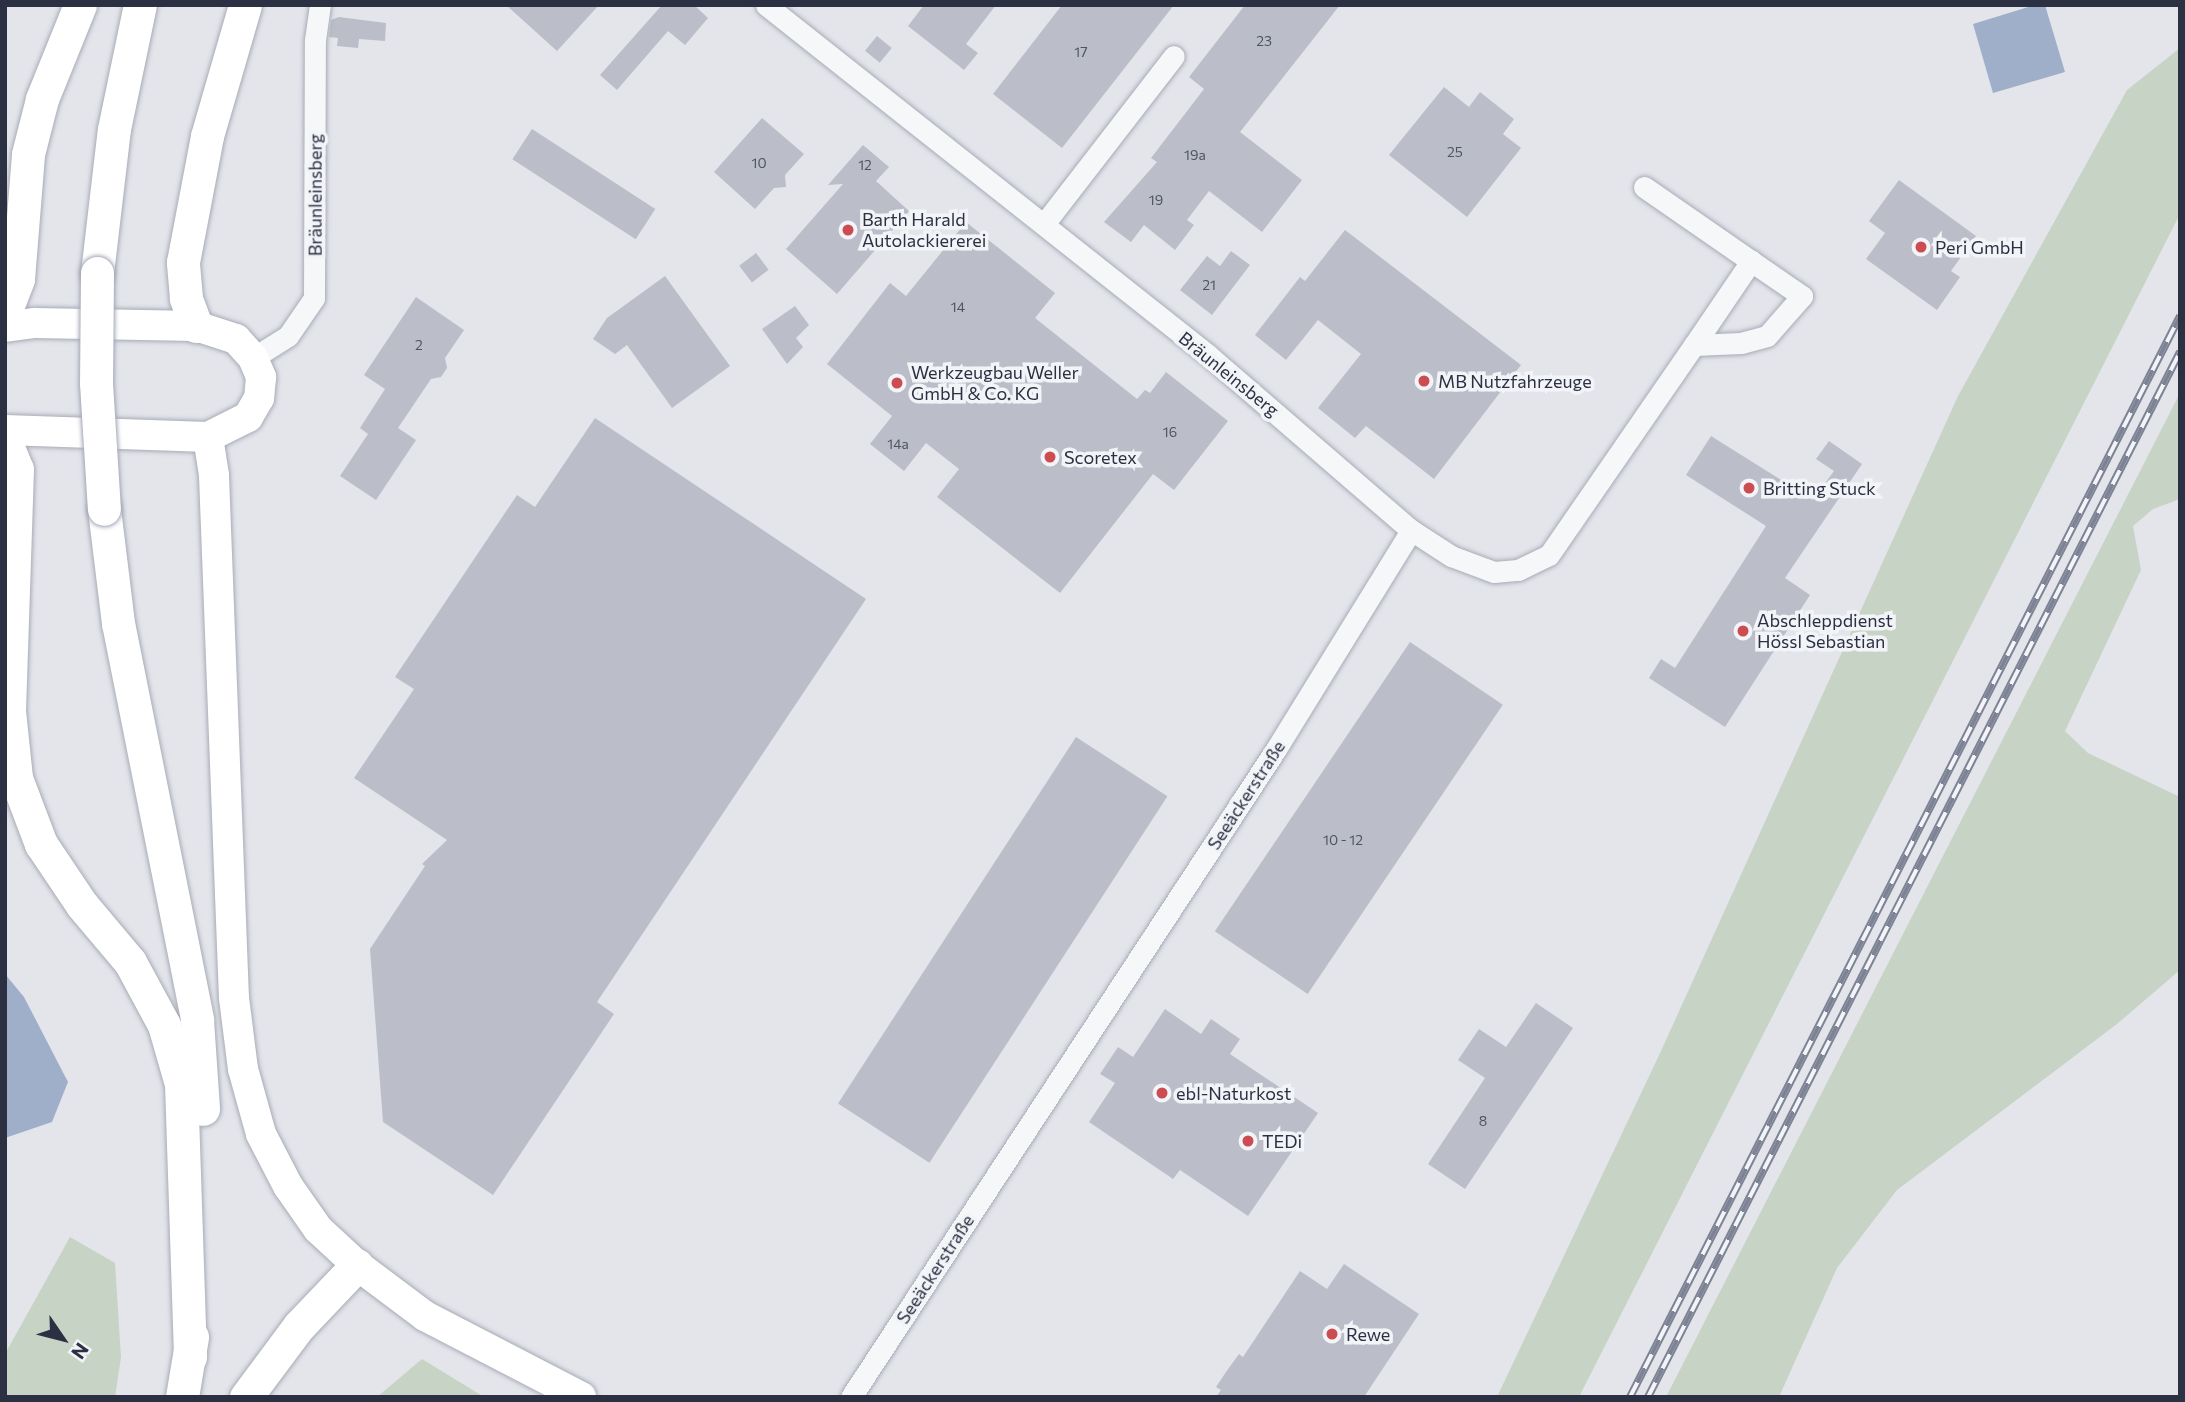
<!DOCTYPE html>
<html>
<head>
<meta charset="utf-8">
<style>
	body { margin:0 }
	#map { position:relative; width:2185px; height:1402px; overflow:hidden; background:#e3e5eb; font-family:Commissioner,sans-serif }
	div>[style] { position:absolute }
	.green>* { inset:0; background:#c7d4c5 }
	.water>* { inset:0; background:#a0afc9 }
	.building>* { inset:0; background:#bbbec8; transform-origin:0 0 }
	.roads { filter:drop-shadow(0 0 2px #a8abb5) drop-shadow(0 0 2px #a8abb5) }
	.street>* { height:21px; margin:-10.5px; padding:0 10.5px; transform-origin:10.5px; border-radius:10.5px; background:#f6f7f9 }
	.secondary>* { height:30px; margin:-15px; padding:0 15px; transform-origin:15px; border-radius:15px; background:#fff }
	.primary>* { height:33px; margin:-16.5px; padding:0 16.5px; transform-origin:16.5px; border-radius:16.5px; background:#fff }
	.rail>* { height:8px; margin-top:-4px; transform-origin:0; background:repeating-linear-gradient(90deg,#f3f4f8 0 16px,#7d8394 0 32px); box-sizing:border-box; border-block:2px solid #7d8394 }
	.bridges { filter:drop-shadow(0 0 2px #a3a8b6) drop-shadow(0 0 2px #a3a8b6) }
	.primary-bridge>* { height:33px; margin:-16.5px; padding:0 16.5px; transform-origin:16.5px; border-radius:16.5px; background:#fff }
	.dots>* { width:19px; height:19px; translate:-50% -50%; box-sizing:border-box; border:4px solid #f3f4f8; border-radius:50% }
	span { translate:-50% -50%; white-space:nowrap; text-align:center; line-height:1.15; -webkit-text-stroke:7px #f3f4f8; paint-order:stroke }
	.number-label { font-size:14px; color:#4f5464 }
	.number-label span { -webkit-text-stroke-width:0 }
	.street-label { font-size:18px; color:#2b3143 }
	.poi-label { font-size:18px; color:#2b3143 }
	.left { translate:0 -50%; text-align:left }
	.frame { position:absolute; inset:0; border:7px solid #2b3143; pointer-events:none }
	.north { position:absolute; left:28px; top:1304px; width:70px; height:70px; -webkit-text-stroke:5px #f3f4f8; paint-order:stroke; rotate:125deg; font-size:19px; font-weight:700; line-height:28px; text-align:center; color:#2b3143 }
	.north::after { content:''; display:block; margin:auto; width:24px; height:32px; background:#2b3143; clip-path:polygon(50% 0,100% 100%,50% 72%,0 100%) }
</style>
</head>
<body>
<div id="map">
	<div class="green">
		<div style="clip-path:polygon(2180px 48px,2180px 214px,1579px 1397px,1497px 1397px,1661px 1051px,1958px 396px,2127px 90px)"></div>
		<div style="clip-path:polygon(2180px 393px,2180px 499px,2153px 509px,2133px 526px,2141px 570px,2065px 731px,2088px 753px,2180px 797px,2180px 970px,2117px 1024px,1897px 1190px,1837px 1268px,1779px 1397px,1666px 1397px)"></div>
		<div style="clip-path:polygon(70px 1237px,115px 1263px,121px 1357px,115px 1397px,5px 1397px,5px 1354px)"></div>
		<div style="clip-path:polygon(422px 1359px,484px 1397px,377px 1397px)"></div>
	</div>
	<div class="water">
		<div style="clip-path:polygon(2035px 5px,2045px 5px,2065px 72px,1993px 93px,1973px 24px)"></div>
		<div style="clip-path:polygon(5px 974px,24px 997px,68px 1082px,52px 1122px,5px 1138px)"></div>
	</div>
	<div class="building">
		<div style="clip-path:polygon(506px 5px,599px 5px,557px 51px)"></div>
		<div style="clip-path:polygon(662px 5px,694px 5px,708px 18px,685px 45px,668px 31px,617px 90px,600px 75px)"></div>
		<div style="clip-path:polygon(924px 5px,996px 5px,966px 44px,978px 53px,964px 70px,908px 26px)"></div>
		<div style="clip-path:polygon(1062px 5px,1174px 5px,1062px 148px,993px 94px)"></div>
		<div style="clip-path:polygon(1245px 5px,1340px 5px,1240px 132px,1302px 180px,1262px 232px,1209px 191px,1187px 220px,1194px 225px,1175px 250px,1144px 225px,1131px 242px,1104px 222px,1157px 162px,1151px 158px,1204px 89px,1189px 77px)"></div>
		<div style="clip-path:polygon(339px 17px,386px 23px,385px 41px,359px 39px,358px 48px,337px 46px,338px 38px,329px 37px,331px 20px)"></div>
		<div style="left:877px;top:36px;width:19px;height:19px;rotate:39deg"></div>
		<div style="clip-path:polygon(1444px 87px,1469px 107px,1480px 92px,1514px 119px,1503px 134px,1521px 148px,1467px 217px,1389px 155px)"></div>
		<div style="clip-path:polygon(762px 118px,804px 154px,785px 175px,786px 187px,774px 188px,755px 209px,714px 172px)"></div>
		<div style="left:532px;top:129px;width:147px;height:36px;rotate:33deg"></div>
		<div style="clip-path:polygon(863px 145px,889px 167px,876px 181px,909px 211px,837px 294px,786px 249px,843px 184px,828px 185px)"></div>
		<div style="clip-path:polygon(1899px 180px,1976px 236px,1951px 271px,1960px 277px,1937px 310px,1866px 259px,1885px 233px,1869px 221px)"></div>
		<div style="clip-path:polygon(966px 222px,1055px 293px,1035px 318px,1137px 399px,1145px 390px,1150px 393px,1166px 372px,1228px 421px,1174px 490px,1153px 474px,1060px 593px,937px 497px,959px 469px,926px 443px,904px 471px,870px 444px,892px 416px,827px 364px,890px 283px,906px 296px)"></div>
		<div style="clip-path:polygon(1345px 230px,1521px 365px,1434px 479px,1366px 426px,1355px 438px,1318px 408px,1361px 354px,1318px 320px,1286px 360px,1255px 335px,1300px 277px,1305px 281px)"></div>
		<div style="clip-path:polygon(1231px 251px,1250px 265px,1212px 315px,1180px 290px,1207px 256px,1220px 266px)"></div>
		<div style="left:756px;top:253px;width:21px;height:21px;rotate:53deg"></div>
		<div style="clip-path:polygon(665px 276px,730px 366px,672px 408px,627px 345px,615px 354px,593px 339px,607px 318px)"></div>
		<div style="clip-path:polygon(416px 297px,464px 330px,445px 358px,447px 368px,441px 377px,431px 379px,398px 428px,416px 440px,376px 500px,340px 476px,368px 434px,360px 428px,385px 389px,364px 375px)"></div>
		<div style="clip-path:polygon(795px 306px,809px 325px,796px 338px,803px 347px,787px 364px,762px 329px)"></div>
		<div style="clip-path:polygon(595px 418px,866px 599px,597px 1002px,614px 1014px,493px 1195px,383px 1122px,370px 949px,425px 866px,422px 864px,447px 840px,354px 778px,414px 689px,395px 677px,517px 495px,535px 507px)"></div>
		<div style="clip-path:polygon(1711px 436px,1813px 500px,1834px 471px,1816px 459px,1829px 441px,1862px 464px,1785px 578px,1810px 595px,1725px 727px,1649px 678px,1661px 659px,1675px 668px,1766px 526px,1686px 475px)"></div>
		<div style="left:1410px;top:642px;width:112px;height:349px;rotate:34deg"></div>
		<div style="left:1076px;top:737px;width:109px;height:437px;rotate:33deg"></div>
		<div style="clip-path:polygon(1536px 1003px,1573px 1028px,1465px 1189px,1428px 1164px,1485px 1078px,1458px 1060px,1479px 1029px,1506px 1047px)"></div>
		<div style="clip-path:polygon(1165px 1009px,1201px 1034px,1211px 1019px,1240px 1039px,1230px 1054px,1318px 1113px,1248px 1216px,1180px 1170px,1173px 1179px,1089px 1122px,1115px 1083px,1100px 1074px,1118px 1047px,1133px 1057px)"></div>
		<div style="clip-path:polygon(1344px 1264px,1419px 1314px,1364px 1397px,1216px 1397px,1221px 1390px,1216px 1387px,1226px 1372px,1239px 1354px,1243px 1357px,1300px 1271px,1327px 1289px)"></div>
	</div>
	<div class="roads">
		<div class="street">
			<div style="left:766px;top:5px;width:564px;rotate:38.37deg"></div>
			<div style="left:1208px;top:355px;width:268px;rotate:40.8deg"></div>
			<div style="left:1411px;top:530px;width:48px;rotate:33deg"></div>
			<div style="left:1451px;top:556px;width:46px;rotate:20.4deg"></div>
			<div style="left:1494px;top:572px;width:24px;rotate:-5deg"></div>
			<div style="left:1518px;top:570px;width:34px;rotate:-26deg"></div>
			<div style="left:1549px;top:555px;width:255px;rotate:-55.4deg"></div>
			<div style="left:1644px;top:187px;width:130px;rotate:34.7deg"></div>
			<div style="left:1044px;top:224px;width:212px;rotate:-52.3deg"></div>
			<div style="left:1751px;top:261px;width:62px;rotate:34.5deg"></div>
			<div style="left:1802px;top:296px;width:53px;rotate:131.2deg"></div>
			<div style="left:1767px;top:336px;width:27px;rotate:165deg"></div>
			<div style="left:1741px;top:343px;width:47px;rotate:177.6deg"></div>
			<div style="left:1694px;top:345px;width:102px;rotate:-55.8deg"></div>
			<div style="left:253px;top:358px;width:41px;rotate:-32.2deg"></div>
			<div style="left:288px;top:336px;width:46px;rotate:-55.6deg"></div>
			<div style="left:314px;top:298px;width:258px;rotate:-89.8deg"></div>
			<div style="left:315px;top:40px;width:35px;rotate:-82deg"></div>
			<div style="left:851px;top:1397px;width:775px;rotate:-56.74deg"></div>
			<div style="left:1276px;top:749px;width:257px;rotate:-58.3deg"></div>
		</div>
		<div class="secondary">
			<div style="left:5px;top:327px;width:30px;rotate:-8deg"></div>
			<div style="left:35px;top:323px;width:161px;rotate:1.1deg"></div>
			<div style="left:196px;top:326px;width:42px;rotate:18deg"></div>
			<div style="left:236px;top:339px;width:25px;rotate:48deg"></div>
			<div style="left:253px;top:358px;width:21px;rotate:67deg"></div>
			<div style="left:261px;top:377px;width:21px;rotate:95deg"></div>
			<div style="left:259px;top:398px;width:22px;rotate:120deg"></div>
			<div style="left:248px;top:417px;width:45px;rotate:153.4deg"></div>
			<div style="left:208px;top:437px;width:203px;rotate:-178deg"></div>
			<div style="left:208px;top:437px;width:39px;rotate:81deg"></div>
			<div style="left:214px;top:476px;width:522px;rotate:87.81deg"></div>
			<div style="left:234px;top:998px;width:72px;rotate:82.8deg"></div>
			<div style="left:243px;top:1069px;width:67px;rotate:74.5deg"></div>
			<div style="left:261px;top:1134px;width:59px;rotate:62.6deg"></div>
			<div style="left:288px;top:1186px;width:52px;rotate:55.1deg"></div>
			<div style="left:318px;top:1229px;width:53px;rotate:42.7deg"></div>
			<div style="left:357px;top:1265px;width:85px;rotate:36.9deg"></div>
			<div style="left:425px;top:1316px;width:176px;rotate:27.4deg"></div>
		</div>
		<div class="primary">
			<div style="left:97px;top:273px;width:145px;rotate:-83.3deg"></div>
			<div style="left:114px;top:129px;width:127px;rotate:-78.2deg"></div>
			<div style="left:5px;top:313px;width:36px;rotate:-69deg"></div>
			<div style="left:18px;top:279px;width:125px;rotate:-85.4deg"></div>
			<div style="left:28px;top:154px;width:57px;rotate:-75.7deg"></div>
			<div style="left:42px;top:99px;width:101px;rotate:-68deg"></div>
			<div style="left:196px;top:326px;width:30px;rotate:-110deg"></div>
			<div style="left:186px;top:298px;width:36px;rotate:-95deg"></div>
			<div style="left:183px;top:262px;width:128px;rotate:-79.2deg"></div>
			<div style="left:207px;top:136px;width:136px;rotate:-73.8deg"></div>
			<div style="left:5px;top:440px;width:31px;rotate:68deg"></div>
			<div style="left:17px;top:469px;width:242px;rotate:91.9deg"></div>
			<div style="left:9px;top:711px;width:67px;rotate:84deg"></div>
			<div style="left:16px;top:778px;width:71px;rotate:69.3deg"></div>
			<div style="left:41px;top:844px;width:73px;rotate:56.1deg"></div>
			<div style="left:82px;top:905px;width:75px;rotate:49.9deg"></div>
			<div style="left:130px;top:962px;width:72px;rotate:61.6deg"></div>
			<div style="left:164px;top:1025px;width:61px;rotate:73.9deg"></div>
			<div style="left:181px;top:1084px;width:273px;rotate:88.1deg"></div>
			<div style="left:104px;top:509px;width:115px;rotate:83deg"></div>
			<div style="left:118px;top:623px;width:405px;rotate:78.7deg"></div>
			<div style="left:197px;top:1020px;width:89px;rotate:86.1deg"></div>
			<div style="left:182px;top:1397px;width:61px;rotate:-80.5deg"></div>
			<div style="left:246px;top:1397px;width:89px;rotate:-53.3deg"></div>
			<div style="left:299px;top:1326px;width:84px;rotate:-46.4deg"></div>
		</div>
	</div>
	<div class="rail">
		<div style="left:1630px;top:1397px;width:1213px;rotate:-63.03deg"></div>
		<div style="left:1648px;top:1397px;width:1173px;rotate:-63.02deg"></div>
	</div>
	<div class="bridges">
		<div class="primary-bridge">
			<div style="left:97px;top:273px;width:110px;rotate:90.5deg"></div>
			<div style="left:96px;top:383px;width:126px;rotate:86.4deg"></div>
		</div>
	</div>
	<div class="dots">
		<div style="left:848px;top:230px;background:#cb4d51"></div>
		<div style="left:1921px;top:247px;background:#cb4d51"></div>
		<div style="left:1424px;top:381px;background:#cb4d51"></div>
		<div style="left:897px;top:383px;background:#cb4d51"></div>
		<div style="left:1050px;top:457px;background:#cb4d51"></div>
		<div style="left:1749px;top:488px;background:#cb4d51"></div>
		<div style="left:1743px;top:631px;background:#cb4d51"></div>
		<div style="left:1162px;top:1093px;background:#cb4d51"></div>
		<div style="left:1248px;top:1141px;background:#cb4d51"></div>
		<div style="left:1332px;top:1334px;background:#cb4d51"></div>
	</div>
	<div class="number-label">
		<span style="left:1264px;top:41px">23</span>
		<span style="left:1081px;top:52px">17</span>
		<span style="left:1455px;top:152px">25</span>
		<span style="left:1195px;top:155px">19a</span>
		<span style="left:759px;top:163px">10</span>
		<span style="left:865px;top:165px">12</span>
		<span style="left:1156px;top:200px">19</span>
		<span style="left:1209px;top:285px">21</span>
		<span style="left:958px;top:307px">14</span>
		<span style="left:419px;top:345px">2</span>
		<span style="left:1170px;top:432px">16</span>
		<span style="left:898px;top:444px">14a</span>
		<span style="left:1343px;top:840px">10 - 12</span>
		<span style="left:1483px;top:1121px">8</span>
	</div>
	<div class="street-label">
		<span style="left:315px;top:195px;rotate:-90deg">Bräunleinsberg</span>
		<span style="left:1229px;top:374px;rotate:39deg">Bräunleinsberg</span>
		<span style="left:1246px;top:795px;rotate:-57deg">Seeäckerstraße</span>
		<span style="left:935px;top:1269px;rotate:-57deg">Seeäckerstraße</span>
	</div>
	<div class="poi-label">
		<span class="left" style="left:862px;top:230px">Barth Harald<br>Autolackiererei</span>
		<span class="left" style="left:1935px;top:247px">Peri GmbH</span>
		<span class="left" style="left:911px;top:383px">Werkzeugbau Weller<br>GmbH &amp; Co. KG</span>
		<span class="left" style="left:1438px;top:381px">MB Nutzfahrzeuge</span>
		<span class="left" style="left:1064px;top:457px">Scoretex</span>
		<span class="left" style="left:1763px;top:488px">Britting Stuck</span>
		<span class="left" style="left:1757px;top:631px">Abschleppdienst<br>Hössl Sebastian</span>
		<span class="left" style="left:1176px;top:1093px">ebl-Naturkost</span>
		<span class="left" style="left:1262px;top:1141px">TEDi</span>
		<span class="left" style="left:1346px;top:1334px">Rewe</span>
	</div>
	<div class="frame"></div>
	<div class="north">N</div>
</div>
</body>
</html>
